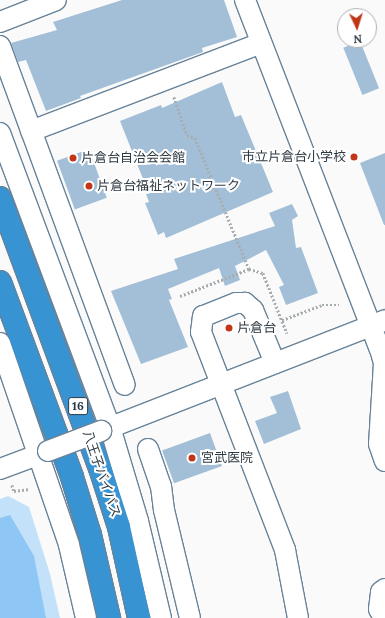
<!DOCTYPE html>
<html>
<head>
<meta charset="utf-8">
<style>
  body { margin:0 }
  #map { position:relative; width:385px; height:618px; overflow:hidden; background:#fafafa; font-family:Lora,"Noto Sans JP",serif }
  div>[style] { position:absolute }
  .green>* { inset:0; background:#c3e1f9 }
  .forest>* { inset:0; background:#8ec7f5 }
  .building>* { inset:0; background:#a2bfd7; transform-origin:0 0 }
  .path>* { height:2.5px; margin-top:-1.25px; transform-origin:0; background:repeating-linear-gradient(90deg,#a8adb0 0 2px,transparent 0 4px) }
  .roads { filter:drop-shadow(1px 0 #678399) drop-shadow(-1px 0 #678399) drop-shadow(0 1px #678399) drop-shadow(0 -1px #678399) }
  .minor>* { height:20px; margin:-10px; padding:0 10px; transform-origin:10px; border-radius:10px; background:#fff }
  .highway>* { height:22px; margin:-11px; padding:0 11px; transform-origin:11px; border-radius:11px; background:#3893d2 }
  .bridges { filter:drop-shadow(1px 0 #678399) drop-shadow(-1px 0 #678399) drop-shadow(0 1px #678399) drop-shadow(0 -1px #678399) }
  .minor-bridge>* { height:20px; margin:-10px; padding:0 10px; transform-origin:10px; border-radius:10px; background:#fff }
  .dots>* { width:11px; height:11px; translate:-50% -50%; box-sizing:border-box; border:2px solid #fff; border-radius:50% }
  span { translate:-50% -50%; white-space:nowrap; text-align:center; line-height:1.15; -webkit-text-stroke:4px #fff; paint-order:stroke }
  .shield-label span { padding:1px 3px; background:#fff; border:1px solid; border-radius:3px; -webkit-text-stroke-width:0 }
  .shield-label { font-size:12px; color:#2e3a43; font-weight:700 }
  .poi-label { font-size:13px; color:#2e3a43 }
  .right { translate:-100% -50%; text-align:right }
  .left { translate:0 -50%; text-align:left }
  .street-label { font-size:13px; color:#2e3a43 }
  .north { position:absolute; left:337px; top:8px; width:40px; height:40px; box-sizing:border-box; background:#fff; border:1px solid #abb0b4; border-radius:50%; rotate:176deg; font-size:11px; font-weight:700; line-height:16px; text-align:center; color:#2e3a43 }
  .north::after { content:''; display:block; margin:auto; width:14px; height:18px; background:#c13619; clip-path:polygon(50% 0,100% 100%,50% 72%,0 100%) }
</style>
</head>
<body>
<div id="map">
  <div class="green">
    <div style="clip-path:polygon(8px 496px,29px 507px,50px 574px,60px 618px,0 618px,0 499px)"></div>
  </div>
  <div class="forest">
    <div style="clip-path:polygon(10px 515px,34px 556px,46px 618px,0 618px,0 518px)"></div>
  </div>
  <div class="building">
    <div style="clip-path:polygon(122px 0,224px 0,237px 37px,202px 48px,203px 52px,80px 96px,81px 98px,46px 111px,26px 60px,18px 62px,11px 43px,57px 30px,53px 22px)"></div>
    <div style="left:360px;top:41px;width:51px;height:18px;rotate:68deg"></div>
    <div style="clip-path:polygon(222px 82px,235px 117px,241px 115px,273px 192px,166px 238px,164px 232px,158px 235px,145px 203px,149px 202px,146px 194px,149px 194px,120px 121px,161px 105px,162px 108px)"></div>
    <div style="left:89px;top:149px;width:52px;height:34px;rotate:70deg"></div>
    <div style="clip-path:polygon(385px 153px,385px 225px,384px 225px,360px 163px)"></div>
    <div style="clip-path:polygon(292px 204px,298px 216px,292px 220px,296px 248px,301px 247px,318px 293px,286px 305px,279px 287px,284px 285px,266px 250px,235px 266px,240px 280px,225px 286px,219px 268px,168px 289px,172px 299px,169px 300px,188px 347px,141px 364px,111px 291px,178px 269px,174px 259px,275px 226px,269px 213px)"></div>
    <div style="clip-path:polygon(288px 391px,301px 429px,264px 444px,255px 421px,277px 413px,270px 397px)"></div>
    <div style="left:210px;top:433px;width:35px;height:51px;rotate:70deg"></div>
  </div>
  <div class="path">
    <div style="left:174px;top:97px;width:40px;rotate:71.1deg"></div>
    <div style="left:187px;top:135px;width:9px;rotate:21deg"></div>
    <div style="left:195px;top:138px;width:142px;rotate:67.6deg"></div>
    <div style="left:249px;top:269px;width:15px;rotate:16deg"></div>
    <div style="left:263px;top:273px;width:65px;rotate:68.2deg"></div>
    <div style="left:180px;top:296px;width:74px;rotate:-21.4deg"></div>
    <div style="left:282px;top:320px;width:43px;rotate:-20.6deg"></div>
    <div style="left:322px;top:305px;width:17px"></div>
    <div style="left:12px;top:485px;width:6px;rotate:72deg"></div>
    <div style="left:14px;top:491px;width:16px;rotate:-7deg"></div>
  </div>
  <div class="roads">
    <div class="minor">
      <div style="left:245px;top:0;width:374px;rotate:68.9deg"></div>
      <div style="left:380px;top:349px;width:15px;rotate:74deg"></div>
      <div style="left:384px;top:363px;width:81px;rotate:93.5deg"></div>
      <div style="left:379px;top:444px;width:18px;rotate:71deg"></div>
      <div style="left:0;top:22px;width:60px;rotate:-21.4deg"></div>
      <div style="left:0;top:46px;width:361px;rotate:69.8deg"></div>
      <div style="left:31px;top:131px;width:246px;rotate:-20.9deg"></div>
      <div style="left:0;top:133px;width:314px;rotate:69.5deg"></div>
      <div style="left:110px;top:427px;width:98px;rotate:73.4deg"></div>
      <div style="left:138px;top:521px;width:100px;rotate:76.7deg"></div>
      <div style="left:0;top:343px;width:213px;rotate:71.1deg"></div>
      <div style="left:69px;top:545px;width:75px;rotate:76.9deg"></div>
      <div style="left:275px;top:363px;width:57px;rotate:-112.5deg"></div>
      <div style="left:253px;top:310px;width:11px;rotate:-139deg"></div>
      <div style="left:245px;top:303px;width:9px;rotate:180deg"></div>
      <div style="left:236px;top:303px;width:35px;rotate:158deg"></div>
      <div style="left:203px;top:316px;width:16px;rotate:97deg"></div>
      <div style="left:201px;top:332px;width:234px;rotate:68.9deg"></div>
      <div style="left:285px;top:550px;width:69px;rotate:79.2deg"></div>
      <div style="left:101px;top:431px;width:305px;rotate:-21.3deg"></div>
      <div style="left:148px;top:449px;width:39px;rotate:71deg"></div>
      <div style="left:161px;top:486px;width:24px;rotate:83deg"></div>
      <div style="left:164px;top:510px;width:111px;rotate:76.5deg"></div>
      <div style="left:0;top:469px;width:51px;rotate:-20.6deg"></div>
      <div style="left:384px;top:618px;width:10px;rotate:-119deg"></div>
      <div style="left:379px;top:609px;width:17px;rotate:-83deg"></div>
      <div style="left:381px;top:592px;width:5px;rotate:-37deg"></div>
    </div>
    <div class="highway">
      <div style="left:0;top:198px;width:288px;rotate:69.7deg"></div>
      <div style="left:100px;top:468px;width:62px;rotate:72.1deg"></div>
      <div style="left:119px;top:527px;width:93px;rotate:77.6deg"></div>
      <div style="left:0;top:282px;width:208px;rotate:69.7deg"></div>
      <div style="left:72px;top:477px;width:61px;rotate:72.8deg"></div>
      <div style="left:90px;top:535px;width:85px;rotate:77.1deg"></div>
    </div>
  </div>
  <div class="bridges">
    <div class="minor-bridge">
      <div style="left:48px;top:451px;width:57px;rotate:-20.7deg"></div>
    </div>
  </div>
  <div class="dots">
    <div style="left:354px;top:157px;background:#c13619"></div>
    <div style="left:73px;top:158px;background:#c13619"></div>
    <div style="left:89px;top:186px;background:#c13619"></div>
    <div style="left:229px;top:328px;background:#c13619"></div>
    <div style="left:192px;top:458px;background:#c13619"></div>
  </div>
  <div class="shield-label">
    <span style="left:78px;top:406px">16</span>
  </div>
  <div class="poi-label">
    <span class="right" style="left:346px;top:157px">市立片倉台小学校</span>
    <span class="left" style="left:81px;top:158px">片倉台自治会会館</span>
    <span class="left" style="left:97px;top:186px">片倉台福祉ネットワーク</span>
    <span class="left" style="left:237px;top:328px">片倉台</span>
    <span class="left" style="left:201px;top:458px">宮武医院</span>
  </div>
  <div class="street-label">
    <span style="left:101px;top:474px;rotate:71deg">八王子バイパス</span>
  </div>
  <div class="north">N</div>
</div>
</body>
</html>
